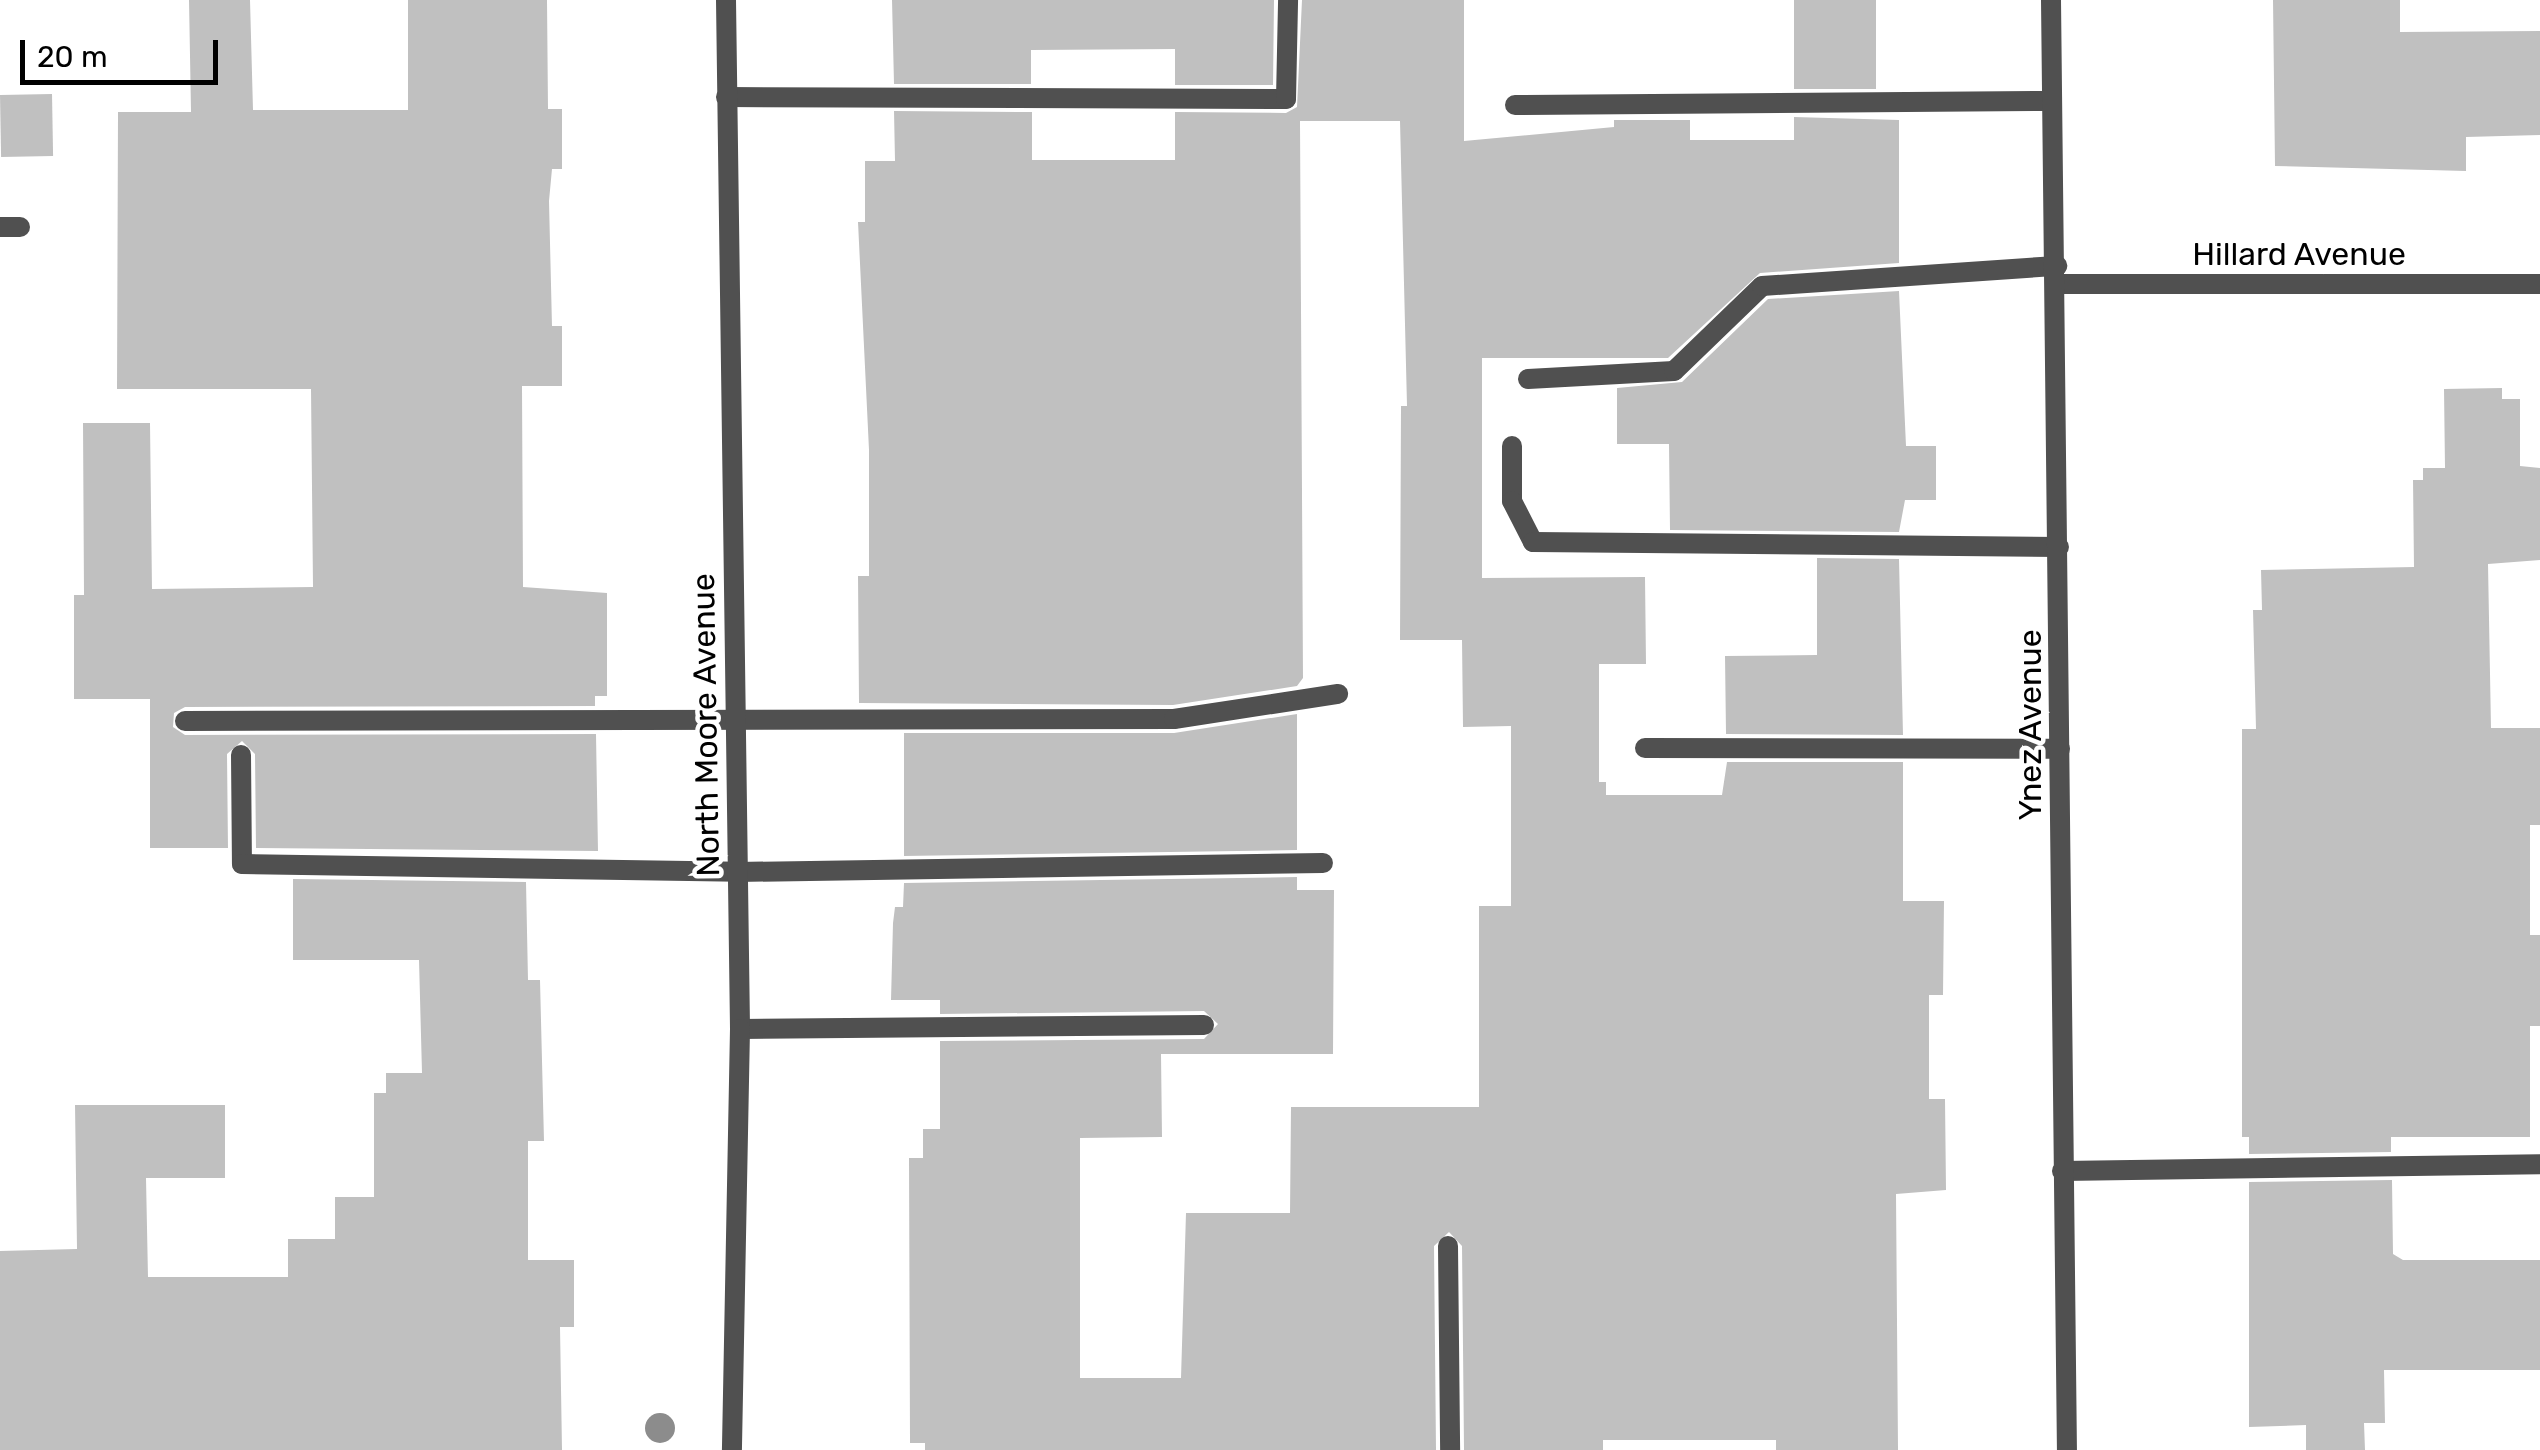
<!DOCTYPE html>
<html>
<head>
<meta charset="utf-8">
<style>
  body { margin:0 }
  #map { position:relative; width:2540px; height:1450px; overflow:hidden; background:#fff; font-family:Rubik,sans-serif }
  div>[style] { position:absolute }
  .building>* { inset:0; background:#c0c0c0; transform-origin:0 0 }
  .service>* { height:20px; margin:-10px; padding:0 10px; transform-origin:10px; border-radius:10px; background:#505050 }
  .minor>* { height:20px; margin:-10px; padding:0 10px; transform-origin:10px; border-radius:10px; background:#505050 }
  .tertiary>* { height:20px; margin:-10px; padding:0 10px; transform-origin:10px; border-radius:10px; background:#505050 }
  .trees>* { width:30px; height:30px; margin:-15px; border-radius:50%; background:#8c8c8c }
  span { translate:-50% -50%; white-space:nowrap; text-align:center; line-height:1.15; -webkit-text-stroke:9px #fff; paint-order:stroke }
  .street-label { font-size:32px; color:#000 }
  .scale { position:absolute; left:20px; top:40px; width:198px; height:45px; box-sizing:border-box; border:5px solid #000; border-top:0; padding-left:12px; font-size:30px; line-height:35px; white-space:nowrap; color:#000; -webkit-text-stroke:8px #fff; paint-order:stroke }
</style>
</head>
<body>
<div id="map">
  <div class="building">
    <div style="clip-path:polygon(189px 0,250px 0,253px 110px,408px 110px,408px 0,547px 0,548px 109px,562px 109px,562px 169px,552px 169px,549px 201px,552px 326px,562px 326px,562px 386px,522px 386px,523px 587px,607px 593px,607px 696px,595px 696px,595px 706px,185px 707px,174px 713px,173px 727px,185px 735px,596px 734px,598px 851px,256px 848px,255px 754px,242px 741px,227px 754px,228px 848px,150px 848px,150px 699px,74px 699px,74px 595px,84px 595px,83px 423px,150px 423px,152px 589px,313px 587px,311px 389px,117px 389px,118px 112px,191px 112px)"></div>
    <div style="clip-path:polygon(892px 0,1274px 0,1273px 85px,1175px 85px,1175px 49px,1031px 50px,1031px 84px,894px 84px)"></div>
    <div style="clip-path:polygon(1302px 0,1464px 0,1464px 141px,1614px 127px,1614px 120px,1690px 120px,1690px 140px,1794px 140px,1794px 117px,1899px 120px,1899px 263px,1760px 273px,1668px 358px,1482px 358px,1482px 578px,1645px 577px,1646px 664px,1599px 664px,1599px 782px,1606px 782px,1606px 795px,1722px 795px,1727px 762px,1903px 762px,1903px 901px,1944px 901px,1943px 995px,1929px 995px,1929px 1099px,1945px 1099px,1946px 1190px,1896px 1194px,1898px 1450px,1776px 1450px,1776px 1440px,1603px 1440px,1603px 1450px,1464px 1450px,1462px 1246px,1449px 1232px,1434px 1246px,1436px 1450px,925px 1450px,925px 1443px,910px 1443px,909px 1158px,923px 1158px,923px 1129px,940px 1129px,940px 1041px,1204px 1039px,1218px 1024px,1204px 1011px,940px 1014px,940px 1000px,891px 1000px,893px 923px,895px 907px,903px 907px,904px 883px,1297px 877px,1297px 890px,1334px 890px,1333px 1054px,1161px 1054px,1162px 1137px,1080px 1138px,1080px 1378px,1181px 1378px,1186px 1213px,1290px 1213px,1291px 1107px,1479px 1107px,1479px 906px,1511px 906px,1511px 726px,1463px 727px,1462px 640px,1400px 640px,1401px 406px,1407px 406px,1400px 121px,1300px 121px,1303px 678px,1297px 686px,1173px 705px,859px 703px,858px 576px,869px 576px,869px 450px,858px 222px,865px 222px,865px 161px,895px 161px,894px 111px,1032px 112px,1032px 160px,1175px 160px,1175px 112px,1286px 113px,1297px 107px)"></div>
    <div style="left:1794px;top:0;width:82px;height:89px"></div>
    <div style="clip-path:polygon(2273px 0,2400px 0,2400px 32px,2540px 31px,2540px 135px,2466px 137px,2466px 171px,2275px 166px)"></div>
    <div style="left:52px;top:94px;width:62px;height:52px;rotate:89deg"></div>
    <div style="clip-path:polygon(1899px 291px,1906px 446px,1936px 446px,1936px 500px,1905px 500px,1899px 532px,1670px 530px,1669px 444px,1617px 444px,1617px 388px,1682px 382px,1768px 299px)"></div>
    <div style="clip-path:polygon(2502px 388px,2502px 399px,2520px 399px,2520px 466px,2540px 468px,2540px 560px,2488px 564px,2491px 728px,2540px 728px,2540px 825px,2530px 825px,2530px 935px,2540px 935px,2540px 1026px,2530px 1026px,2530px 1137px,2391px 1137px,2391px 1152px,2249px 1154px,2249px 1137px,2242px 1137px,2242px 729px,2256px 729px,2253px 610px,2262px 610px,2261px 570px,2414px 567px,2413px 480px,2423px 480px,2423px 468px,2445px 468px,2444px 389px)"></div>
    <div style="clip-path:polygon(1817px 558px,1899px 559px,1903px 735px,1726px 734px,1725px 656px,1817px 655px)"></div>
    <div style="clip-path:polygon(1297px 714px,1297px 850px,904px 856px,904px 733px,1174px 733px)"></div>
    <div style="clip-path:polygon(293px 879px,526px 882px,528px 980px,540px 980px,544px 1141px,528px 1141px,528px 1260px,574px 1260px,574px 1327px,560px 1327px,562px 1450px,0 1450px,0 1251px,77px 1249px,75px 1105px,225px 1105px,225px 1178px,146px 1178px,148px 1277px,288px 1277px,288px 1239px,335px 1239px,335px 1197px,374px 1197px,374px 1093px,386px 1093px,386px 1073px,422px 1073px,419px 960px,293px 960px)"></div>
    <div style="clip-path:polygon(2392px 1180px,2393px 1254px,2403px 1260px,2540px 1260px,2540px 1370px,2384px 1370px,2385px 1423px,2364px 1423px,2365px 1450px,2306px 1450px,2306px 1425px,2249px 1427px,2249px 1182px)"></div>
  </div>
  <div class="service">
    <div style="left:726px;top:97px;width:560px;rotate:0.2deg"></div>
    <div style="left:1286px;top:99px;width:99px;rotate:-88.8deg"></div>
    <div style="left:1515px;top:105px;width:537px;rotate:-0.43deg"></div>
    <div style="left:0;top:227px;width:20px"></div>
    <div style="left:1528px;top:379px;width:146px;rotate:-3.1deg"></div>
    <div style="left:1674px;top:371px;width:122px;rotate:-44deg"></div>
    <div style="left:1762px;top:286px;width:296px;rotate:-3.9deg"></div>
    <div style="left:1512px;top:446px;width:55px;rotate:90deg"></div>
    <div style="left:1512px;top:501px;width:46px;rotate:62.9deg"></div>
    <div style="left:1533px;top:542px;width:526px;rotate:0.54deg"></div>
    <div style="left:185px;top:721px;width:989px;rotate:-0.12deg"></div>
    <div style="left:1174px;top:719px;width:166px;rotate:-8.7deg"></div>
    <div style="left:1645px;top:748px;width:415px;rotate:0.1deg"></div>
    <div style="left:241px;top:755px;width:109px;rotate:89.5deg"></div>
    <div style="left:242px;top:864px;width:496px;rotate:0.9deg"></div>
    <div style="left:738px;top:872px;width:585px;rotate:-0.88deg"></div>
    <div style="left:740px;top:1029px;width:464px;rotate:-0.5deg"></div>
    <div style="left:2062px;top:1171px;width:478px;rotate:-0.8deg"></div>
    <div style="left:1448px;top:1246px;width:204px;rotate:89.4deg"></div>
  </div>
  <div class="minor">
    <div style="left:726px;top:0;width:1029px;rotate:89.22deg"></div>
    <div style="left:740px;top:1029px;width:421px;rotate:91.1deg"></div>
    <div style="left:2058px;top:284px;width:482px"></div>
  </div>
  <div class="tertiary">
    <div style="left:2051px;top:0;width:1450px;rotate:89.37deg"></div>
  </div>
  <div class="trees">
    <div style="left:660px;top:1428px"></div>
  </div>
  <div class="street-label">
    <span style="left:2299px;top:254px">Hillard Avenue</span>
    <span style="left:706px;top:725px;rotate:-91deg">North Moore Avenue</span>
    <span style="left:2030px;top:725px;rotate:-90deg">Ynez Avenue</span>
  </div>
  <div class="scale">20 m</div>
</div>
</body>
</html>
